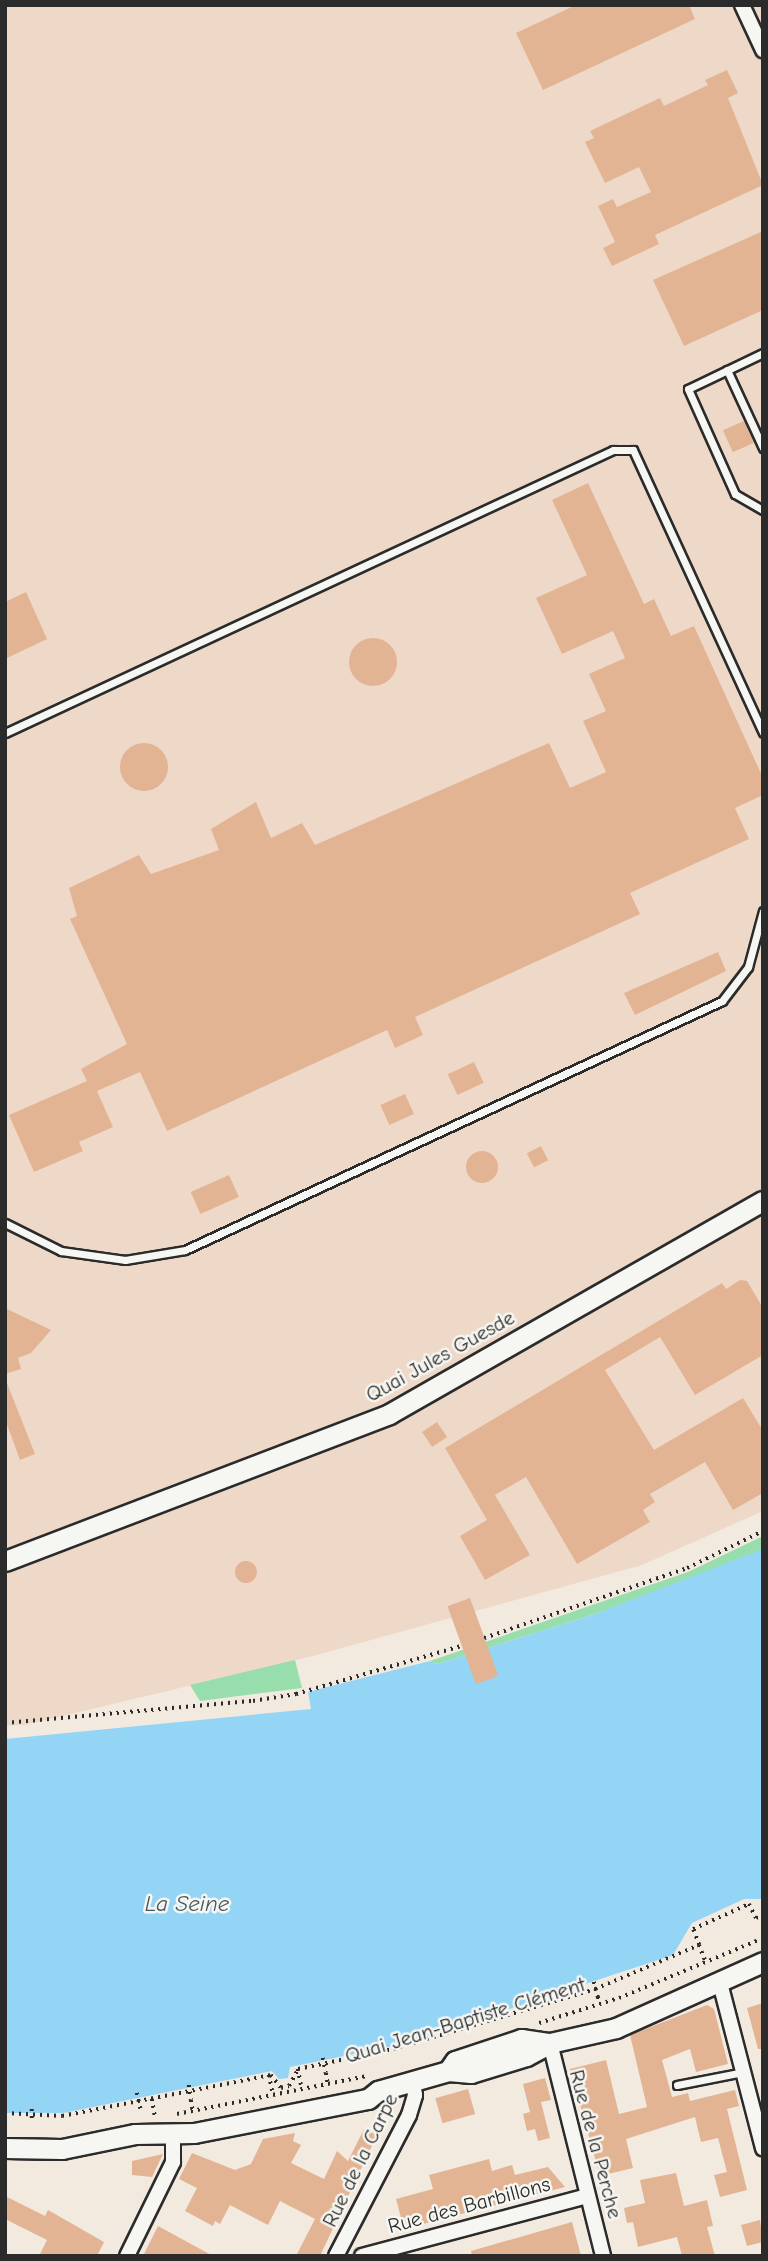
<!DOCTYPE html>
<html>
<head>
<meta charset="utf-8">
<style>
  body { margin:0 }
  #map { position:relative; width:768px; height:2261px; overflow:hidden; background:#f2e9df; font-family:"Comic Neue",sans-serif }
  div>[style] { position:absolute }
  .built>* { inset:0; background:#eed9c8 }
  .green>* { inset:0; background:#97deac }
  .water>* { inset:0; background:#94d5f6 }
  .building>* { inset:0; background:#e3b494; transform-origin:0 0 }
  .round { border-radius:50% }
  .path>* { height:3.5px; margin-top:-1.75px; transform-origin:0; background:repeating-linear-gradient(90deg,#2b2b2b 0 2px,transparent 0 7px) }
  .roads { filter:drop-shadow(2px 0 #2b2b2b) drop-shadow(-2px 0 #2b2b2b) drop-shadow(0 2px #2b2b2b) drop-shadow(0 -2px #2b2b2b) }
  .service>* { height:7px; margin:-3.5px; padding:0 3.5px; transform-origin:3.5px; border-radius:3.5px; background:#f6f6f2 }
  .minor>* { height:14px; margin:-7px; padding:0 7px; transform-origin:7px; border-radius:7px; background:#f6f6f2 }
  .secondary>* { height:19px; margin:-9.5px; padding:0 9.5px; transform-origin:9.5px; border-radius:9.5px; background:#f6f6f2 }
  .path-bridge>* { height:3.5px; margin-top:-1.75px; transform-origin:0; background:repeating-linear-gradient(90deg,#2b2b2b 0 2px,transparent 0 7px) }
  span { translate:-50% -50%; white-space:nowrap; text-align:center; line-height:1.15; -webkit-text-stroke:5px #f6f6f2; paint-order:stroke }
  .street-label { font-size:21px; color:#2b2b2b }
  .water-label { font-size:23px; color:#45565e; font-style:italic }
  .frame { position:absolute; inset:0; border:7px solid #2b2b2b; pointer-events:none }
</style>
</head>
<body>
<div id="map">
  <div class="built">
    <div style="clip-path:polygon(5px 5px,763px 5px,763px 1511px,642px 1565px,313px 1656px,25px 1725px,5px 1726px)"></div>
  </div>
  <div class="green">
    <div style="clip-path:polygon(763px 1536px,763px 1549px,740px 1560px,592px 1615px,437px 1664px,430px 1661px,688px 1572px)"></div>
    <div style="clip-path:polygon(295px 1660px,302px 1688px,200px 1701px,190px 1685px)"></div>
  </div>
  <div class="water">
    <div style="clip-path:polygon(763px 1549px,763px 1899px,744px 1899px,692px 1923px,673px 1955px,403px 2044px,290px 2067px,288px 2078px,279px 2079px,272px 2071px,63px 2113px,5px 2113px,5px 1739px,311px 1709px,308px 1692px,430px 1661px,437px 1664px,592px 1615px)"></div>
  </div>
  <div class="building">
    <div style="clip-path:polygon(576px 5px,689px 5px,695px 19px,543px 90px,516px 33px)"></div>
    <div style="clip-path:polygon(727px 70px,738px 93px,728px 98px,763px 185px,655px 235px,659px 244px,612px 266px,603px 248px,615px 242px,598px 206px,613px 199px,617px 207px,651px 192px,639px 167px,605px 183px,585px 142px,594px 138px,590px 131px,660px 98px,664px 106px,708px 85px,705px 80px)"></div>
    <div style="clip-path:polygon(763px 231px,763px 310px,684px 346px,653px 280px)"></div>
    <div style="left:744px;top:421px;width:24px;height:23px;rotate:66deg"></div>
    <div style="clip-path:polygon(588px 483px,644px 604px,654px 599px,671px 636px,694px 626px,763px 778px,763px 795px,735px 808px,749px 839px,630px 893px,640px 914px,415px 1017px,423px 1035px,395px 1048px,387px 1030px,167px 1131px,140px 1072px,97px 1091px,113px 1127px,79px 1142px,83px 1151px,34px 1172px,9px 1115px,87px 1081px,81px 1069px,127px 1044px,70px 919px,77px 916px,69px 888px,139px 855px,151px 874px,219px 850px,211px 829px,256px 802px,271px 838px,302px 823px,315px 845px,549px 743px,570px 788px,606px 772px,583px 721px,606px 711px,589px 674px,625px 658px,613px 631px,562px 654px,536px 598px,587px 575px,552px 500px)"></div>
    <div style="clip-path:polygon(26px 592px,47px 639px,5px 659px,5px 602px)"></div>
    <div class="round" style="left:349px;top:638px;width:48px;height:48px"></div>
    <div class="round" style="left:120px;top:743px;width:48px;height:48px"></div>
    <div style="clip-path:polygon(718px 952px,726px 971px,635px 1015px,624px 993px)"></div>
    <div style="left:474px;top:1062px;width:23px;height:29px;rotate:65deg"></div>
    <div style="left:405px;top:1094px;width:22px;height:27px;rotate:66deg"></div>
    <div style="left:541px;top:1146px;width:16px;height:16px;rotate:63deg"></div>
    <div class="round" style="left:466px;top:1151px;width:32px;height:32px"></div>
    <div style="left:229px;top:1175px;width:24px;height:42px;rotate:66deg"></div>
    <div style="clip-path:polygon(740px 1280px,747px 1281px,763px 1308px,763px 1355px,695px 1395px,660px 1337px,605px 1370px,654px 1450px,743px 1398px,763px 1431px,763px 1493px,733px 1510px,705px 1462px,650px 1494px,655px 1502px,643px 1510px,650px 1522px,577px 1564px,526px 1477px,495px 1495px,530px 1555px,485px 1580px,460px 1536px,487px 1520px,445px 1448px,722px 1283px,726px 1289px)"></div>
    <div style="clip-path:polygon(5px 1308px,51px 1330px,31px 1353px,18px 1358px,21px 1369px,5px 1374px)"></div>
    <div style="clip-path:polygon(5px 1378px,35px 1454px,20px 1460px,5px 1419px)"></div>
    <div style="left:437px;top:1422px;width:18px;height:18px;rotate:56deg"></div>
    <div class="round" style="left:235px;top:1561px;width:22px;height:22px"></div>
    <div style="left:470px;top:1598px;width:83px;height:24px;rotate:70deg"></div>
    <div style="clip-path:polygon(763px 2003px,763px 2049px,758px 2049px,747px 2008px)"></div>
    <div style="clip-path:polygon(707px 2005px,714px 2009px,728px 2064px,696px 2072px,690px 2049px,662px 2060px,672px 2097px,688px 2093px,690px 2101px,735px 2090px,739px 2106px,727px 2109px,747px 2190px,720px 2197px,714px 2175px,727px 2172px,718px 2138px,701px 2142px,695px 2117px,626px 2139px,633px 2168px,600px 2176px,570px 2069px,606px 2060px,619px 2114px,647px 2107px,630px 2035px)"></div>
    <div style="clip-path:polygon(545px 2078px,551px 2100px,541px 2102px,550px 2138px,538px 2141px,535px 2129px,527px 2131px,523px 2114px,530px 2112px,523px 2084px)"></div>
    <div style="left:468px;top:2089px;width:26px;height:34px;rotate:74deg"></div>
    <div style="clip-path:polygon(364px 2129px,377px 2135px,320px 2256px,296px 2256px,315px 2219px,280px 2201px,268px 2225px,230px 2205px,220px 2224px,215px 2221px,213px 2226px,185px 2211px,197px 2188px,179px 2179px,192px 2153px,235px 2170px,251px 2164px,263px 2139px,295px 2133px,293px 2141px,301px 2145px,291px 2163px,324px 2179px,337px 2151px,348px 2161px)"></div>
    <div style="clip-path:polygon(163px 2154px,152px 2177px,132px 2175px,132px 2161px)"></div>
    <div style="clip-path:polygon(489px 2159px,492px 2171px,512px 2165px,515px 2175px,548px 2167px,565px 2187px,404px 2229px,396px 2199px,433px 2189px,429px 2175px)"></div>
    <div style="clip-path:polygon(676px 2173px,684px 2206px,707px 2200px,713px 2226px,707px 2227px,715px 2256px,682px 2256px,677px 2237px,638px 2247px,633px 2222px,627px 2223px,624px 2208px,645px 2203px,640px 2180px)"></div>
    <div style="clip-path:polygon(5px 2196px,45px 2216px,48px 2210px,104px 2242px,97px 2256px,39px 2256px,47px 2240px,5px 2219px)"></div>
    <div style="clip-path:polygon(760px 2220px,763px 2242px,747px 2246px,741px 2225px)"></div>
    <div style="clip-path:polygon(572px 2222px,581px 2256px,472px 2256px,471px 2251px)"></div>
    <div style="clip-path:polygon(158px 2226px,213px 2256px,143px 2256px)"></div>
  </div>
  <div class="path">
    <div style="left:484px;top:1638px;width:215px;rotate:-19deg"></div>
    <div style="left:687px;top:1568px;width:85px;rotate:-26deg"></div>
    <div style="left:5px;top:1723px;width:249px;rotate:-5.1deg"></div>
    <div style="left:253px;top:1701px;width:44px;rotate:-9.2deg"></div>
    <div style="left:296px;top:1694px;width:172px;rotate:-16.2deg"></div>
    <div style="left:699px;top:1945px;width:18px;rotate:68deg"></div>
    <div style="left:598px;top:1997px;width:7px;rotate:74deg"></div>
    <div style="left:539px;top:2023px;width:84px;rotate:-17.4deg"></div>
    <div style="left:619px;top:1998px;width:156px;rotate:-22.6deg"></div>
    <div style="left:298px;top:2069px;width:20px;rotate:79deg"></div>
    <div style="left:326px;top:2073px;width:11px;rotate:80deg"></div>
    <div style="left:269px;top:2075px;width:19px;rotate:78deg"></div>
    <div style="left:152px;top:2099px;width:17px;rotate:80deg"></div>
    <div style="left:191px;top:2100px;width:11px;rotate:80deg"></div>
    <div style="left:5px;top:2113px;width:57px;rotate:3deg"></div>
    <div style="left:62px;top:2116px;width:213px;rotate:-11.1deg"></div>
    <div style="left:271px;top:2075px;width:16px;rotate:52deg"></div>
    <div style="left:281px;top:2088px;width:8px;rotate:-14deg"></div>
    <div style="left:289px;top:2086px;width:19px;rotate:-62deg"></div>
    <div style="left:298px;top:2069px;width:97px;rotate:-11.9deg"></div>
    <div style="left:393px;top:2049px;width:211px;rotate:-16.5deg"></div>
    <div style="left:595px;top:1989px;width:113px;rotate:-22.9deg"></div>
    <div style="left:699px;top:1945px;width:17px;rotate:-111deg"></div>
    <div style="left:693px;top:1929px;width:61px;rotate:-24.1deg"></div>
    <div style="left:749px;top:1904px;width:16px;rotate:63deg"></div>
    <div style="left:756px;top:1918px;width:8px;rotate:-23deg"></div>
    <div style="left:177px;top:2114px;width:195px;rotate:-11.3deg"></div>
  </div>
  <div class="roads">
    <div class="service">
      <div style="left:763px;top:353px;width:83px;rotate:154.4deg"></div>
      <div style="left:688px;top:389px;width:115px;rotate:65.9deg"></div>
      <div style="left:735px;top:494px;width:32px;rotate:30deg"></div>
      <div style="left:727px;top:370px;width:86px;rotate:65.2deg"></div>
      <div style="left:5px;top:733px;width:671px;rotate:-24.96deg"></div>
      <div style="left:613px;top:450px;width:20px"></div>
      <div style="left:633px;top:450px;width:311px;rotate:65.3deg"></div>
      <div style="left:5px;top:1223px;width:63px;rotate:26.6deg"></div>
      <div style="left:61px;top:1251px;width:65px;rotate:8deg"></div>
      <div style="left:125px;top:1260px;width:61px;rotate:-9.5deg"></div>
      <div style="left:185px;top:1250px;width:592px;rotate:-24.88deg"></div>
      <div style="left:722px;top:1001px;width:43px;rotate:-52.6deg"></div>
      <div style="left:748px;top:967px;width:58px;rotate:-75deg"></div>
      <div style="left:677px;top:2085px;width:67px;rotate:-11.1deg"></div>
    </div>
    <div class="minor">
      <div style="left:742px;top:5px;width:50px;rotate:65deg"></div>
      <div style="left:720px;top:1983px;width:171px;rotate:75.4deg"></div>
      <div style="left:550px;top:2043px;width:219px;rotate:76deg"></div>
      <div style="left:127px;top:2256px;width:105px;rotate:-63.9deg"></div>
      <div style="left:173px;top:2162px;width:30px;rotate:-90deg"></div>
      <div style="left:336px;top:2256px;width:159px;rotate:-62.6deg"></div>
      <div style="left:409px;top:2115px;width:21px;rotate:-73deg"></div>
      <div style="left:415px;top:2095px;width:13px;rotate:-99deg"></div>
      <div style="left:362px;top:2256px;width:233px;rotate:-14.9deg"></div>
    </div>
    <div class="secondary">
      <div style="left:5px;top:1561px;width:411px;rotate:-20.9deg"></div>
      <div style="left:389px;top:1414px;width:430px;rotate:-29.7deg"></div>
      <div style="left:448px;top:2071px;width:12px;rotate:-55deg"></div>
      <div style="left:455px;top:2061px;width:70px;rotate:-18.4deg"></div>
      <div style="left:521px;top:2039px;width:29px;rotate:8deg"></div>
      <div style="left:5px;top:2148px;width:57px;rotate:1deg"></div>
      <div style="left:62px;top:2149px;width:75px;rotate:-11.6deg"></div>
      <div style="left:135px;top:2134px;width:59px;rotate:-1deg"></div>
      <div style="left:194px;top:2133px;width:177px;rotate:-11.1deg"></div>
      <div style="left:368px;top:2099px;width:13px;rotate:-39deg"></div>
      <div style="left:378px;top:2091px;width:73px;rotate:-15.9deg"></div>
      <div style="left:448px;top:2071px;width:23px;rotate:5deg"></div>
      <div style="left:471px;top:2073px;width:58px;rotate:-17.2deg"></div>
      <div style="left:526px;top:2056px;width:27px;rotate:-28deg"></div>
      <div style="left:550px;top:2043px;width:68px;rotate:-12.8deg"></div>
      <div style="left:616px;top:2028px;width:161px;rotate:-24.2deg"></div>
    </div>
  </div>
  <div class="path-bridge">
    <div style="left:594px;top:1982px;width:16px;rotate:75deg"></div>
    <div style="left:323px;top:2058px;width:15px;rotate:79deg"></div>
    <div style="left:189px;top:2085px;width:15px;rotate:82deg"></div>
    <div style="left:137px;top:2093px;width:18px;rotate:77deg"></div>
    <div style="left:32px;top:2109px;width:13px;rotate:90deg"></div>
  </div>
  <div class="street-label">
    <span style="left:440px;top:1356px;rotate:-29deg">Quai Jules Guesde</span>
    <span style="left:465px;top:2020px;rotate:-17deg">Quai Jean-Baptiste Clément</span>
    <span style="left:596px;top:2144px;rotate:75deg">Rue de la Perche</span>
    <span style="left:360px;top:2160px;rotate:-64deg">Rue de la Carpe</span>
    <span style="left:469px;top:2205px;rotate:-15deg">Rue des Barbillons</span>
  </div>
  <div class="water-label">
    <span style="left:187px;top:1904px">La Seine</span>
  </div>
  <div class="frame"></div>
</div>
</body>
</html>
